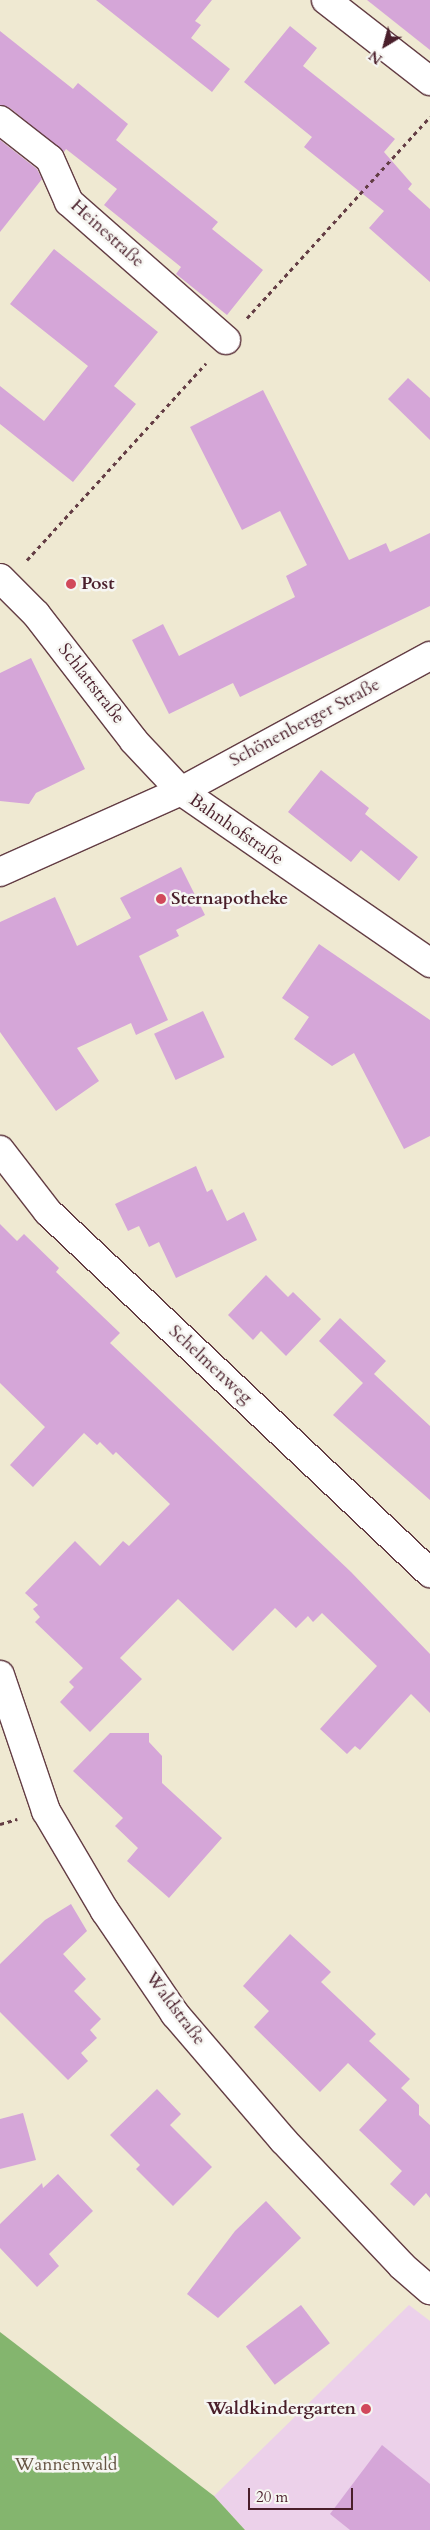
<!DOCTYPE html>
<html>
<head>
<meta charset="utf-8">
<style>
  body { margin:0 }
  #map { position:relative; width:430px; height:2530px; overflow:hidden; background:#efe9d2; font-family:Cardo,serif }
  div>[style] { position:absolute }
  .built>* { inset:0; background:#ecd1ea }
  .forest>* { inset:0; background:#84b56e }
  .building>* { inset:0; background:#d5a6d8; transform-origin:0 0 }
  .path>* { height:3px; margin-top:-1.5px; transform-origin:0; background:repeating-linear-gradient(90deg,#633d44 0 4px,transparent 0 8px) }
  .roads { filter:drop-shadow(1px 0 #633d44) drop-shadow(-1px 0 #633d44) drop-shadow(0 1px #633d44) drop-shadow(0 -1px #633d44) }
  .street>* { height:28px; margin:-14px; padding:0 14px; transform-origin:14px; border-radius:14px; background:#fff }
  .dots>* { width:14px; height:14px; translate:-50% -50%; box-sizing:border-box; border:2px solid #f6f6f2; border-radius:50% }
  span { translate:-50% -50%; white-space:nowrap; text-align:center; line-height:1.15; -webkit-text-stroke:5px #f6f6f2; paint-order:stroke }
  .street-label { font-size:18px; color:#4a1f2b }
  .poi-label { font-size:18px; color:#4a1f2b; font-weight:700 }
  .left { translate:0 -50%; text-align:left }
  .right { translate:-100% -50%; text-align:right }
  .park-label { font-size:18px; color:#654 }
  .north { position:absolute; left:360px; top:20px; width:50px; height:50px; -webkit-text-stroke:4px #f6f6f2; paint-order:stroke; rotate:217deg; font-size:14px; font-weight:700; line-height:20px; text-align:center; color:#4a1f2b }
  .north::after { content:''; display:block; margin:auto; width:18px; height:22px; background:#4a1f2b; clip-path:polygon(50% 0,100% 100%,50% 72%,0 100%) }
  .scale { position:absolute; left:248px; top:2488px; width:105px; height:22px; box-sizing:border-box; border:2px solid #4a1f2b; border-top:0; padding-left:6px; font-size:15px; line-height:18px; white-space:nowrap; color:#4a1f2b; -webkit-text-stroke:4px #f6f6f2; paint-order:stroke }
</style>
</head>
<body>
<div id="map">
  <div class="built">
    <div style="clip-path:polygon(409px 2305px,430px 2321px,430px 2530px,245px 2530px,214px 2496px)"></div>
  </div>
  <div class="forest">
    <div style="clip-path:polygon(0 2332px,214px 2496px,245px 2530px,0 2530px)"></div>
  </div>
  <div class="building">
    <div style="clip-path:polygon(96px 0,212px 0,195px 21px,201px 25px,191px 38px,230px 69px,212px 92px)"></div>
    <div style="clip-path:polygon(367px 0,430px 0,430px 50px)"></div>
    <div style="clip-path:polygon(290px 26px,317px 48px,303px 66px,395px 139px,384px 152px,412px 184px,408px 189px,430px 209px,430px 282px,369px 228px,384px 211px,304px 147px,312px 137px,244px 82px)"></div>
    <div style="clip-path:polygon(0 31px,73px 89px,78px 83px,128px 124px,116px 140px,218px 222px,212px 229px,263px 270px,227px 315px,176px 274px,181px 267px,104px 205px,117px 189px,66px 149px,64px 152px,10px 108px,0 105px)"></div>
    <div style="clip-path:polygon(0 140px,37px 169px,42px 179px,0 232px)"></div>
    <div style="clip-path:polygon(54px 249px,158px 332px,114px 386px,136px 404px,73px 482px,0 424px,0 386px,44px 421px,88px 366px,10px 304px)"></div>
    <div style="clip-path:polygon(408px 378px,430px 398px,430px 440px,388px 399px)"></div>
    <div style="clip-path:polygon(263px 390px,349px 560px,386px 543px,390px 552px,430px 533px,430px 606px,240px 697px,233px 683px,169px 714px,132px 640px,163px 624px,179px 656px,295px 597px,286px 576px,307px 565px,280px 511px,242px 530px,190px 427px)"></div>
    <div style="clip-path:polygon(31px 658px,85px 769px,36px 793px,29px 804px,0 801px,0 673px)"></div>
    <div style="clip-path:polygon(321px 770px,369px 808px,365px 814px,418px 857px,399px 881px,361px 850px,351px 862px,288px 812px)"></div>
    <div style="clip-path:polygon(181px 867px,205px 915px,176px 930px,179px 936px,139px 956px,168px 1020px,136px 1035px,131px 1023px,77px 1048px,99px 1081px,56px 1111px,0 1032px,0 922px,55px 897px,77px 946px,131px 918px,120px 898px)"></div>
    <div style="clip-path:polygon(319px 944px,430px 1020px,430px 1136px,404px 1149px,354px 1053px,332px 1066px,294px 1039px,309px 1017px,282px 998px)"></div>
    <div style="left:203px;top:1011px;width:51px;height:54px;rotate:65deg"></div>
    <div style="clip-path:polygon(196px 1166px,207px 1192px,212px 1189px,227px 1221px,244px 1212px,257px 1240px,176px 1278px,159px 1242px,149px 1247px,139px 1226px,128px 1231px,115px 1204px)"></div>
    <div style="clip-path:polygon(0 1224px,17px 1241px,24px 1234px,59px 1268px,56px 1272px,120px 1333px,110px 1343px,351px 1572px,430px 1654px,430px 1713px,411px 1694px,360px 1750px,355px 1746px,347px 1754px,320px 1729px,377px 1666px,322px 1613px,313px 1622px,308px 1616px,296px 1628px,275px 1608px,233px 1651px,178px 1599px,120px 1658px,142px 1679px,90px 1732px,60px 1702px,74px 1687px,69px 1682px,83px 1668px,35px 1622px,40px 1617px,33px 1609px,38px 1605px,25px 1593px,75px 1541px,100px 1566px,123px 1541px,129px 1546px,170px 1504px,116px 1452px,113px 1455px,100px 1442px,97px 1445px,84px 1433px,33px 1487px,10px 1465px,45px 1427px,0 1383px)"></div>
    <div style="clip-path:polygon(266px 1275px,288px 1297px,293px 1292px,321px 1319px,286px 1356px,261px 1331px,253px 1340px,228px 1315px)"></div>
    <div style="clip-path:polygon(340px 1318px,386px 1361px,374px 1374px,430px 1426px,430px 1500px,333px 1415px,363px 1383px,319px 1341px)"></div>
    <div style="clip-path:polygon(110px 1733px,149px 1733px,149px 1742px,162px 1756px,162px 1783px,222px 1838px,169px 1898px,127px 1861px,138px 1848px,115px 1826px,123px 1818px,73px 1771px)"></div>
    <div style="clip-path:polygon(71px 1904px,87px 1931px,63px 1954px,86px 1979px,74px 1991px,101px 2019px,90px 2030px,97px 2038px,81px 2053px,88px 2061px,68px 2080px,0 2012px,0 1964px,45px 1920px)"></div>
    <div style="clip-path:polygon(290px 1934px,331px 1972px,321px 1982px,376px 2034px,369px 2041px,410px 2079px,401px 2088px,419px 2105px,419px 2115px,430px 2125px,430px 2198px,426px 2193px,414px 2206px,390px 2184px,402px 2171px,359px 2130px,387px 2100px,348px 2063px,320px 2092px,254px 2027px,269px 2011px,243px 1986px)"></div>
    <div style="clip-path:polygon(157px 2089px,181px 2114px,170px 2125px,212px 2167px,173px 2206px,136px 2169px,140px 2165px,110px 2135px)"></div>
    <div style="clip-path:polygon(23px 2113px,36px 2160px,0 2169px,0 2119px)"></div>
    <div style="clip-path:polygon(58px 2174px,93px 2211px,49px 2254px,59px 2266px,37px 2287px,0 2248px,0 2224px,42px 2183px,43px 2188px)"></div>
    <div style="clip-path:polygon(266px 2201px,301px 2238px,218px 2318px,187px 2294px,235px 2231px)"></div>
    <div style="left:301px;top:2305px;width:48px;height:69px;rotate:53deg"></div>
    <div style="clip-path:polygon(382px 2445px,430px 2484px,430px 2530px,350px 2530px,330px 2514px)"></div>
  </div>
  <div class="path">
    <div style="left:247px;top:318px;width:272px;rotate:-47.7deg"></div>
    <div style="left:27px;top:560px;width:266px;rotate:-47.7deg"></div>
    <div style="left:0;top:1824px;width:18px;rotate:-16deg"></div>
  </div>
  <div class="roads">
    <div class="street">
      <div style="left:326px;top:0;width:132px;rotate:37.9deg"></div>
      <div style="left:0;top:120px;width:63px;rotate:38deg"></div>
      <div style="left:50px;top:159px;width:47px;rotate:66.2deg"></div>
      <div style="left:69px;top:202px;width:209px;rotate:41.3deg"></div>
      <div style="left:0;top:578px;width:51px;rotate:45deg"></div>
      <div style="left:36px;top:614px;width:160px;rotate:52.3deg"></div>
      <div style="left:134px;top:741px;width:69px;rotate:46.8deg"></div>
      <div style="left:181px;top:791px;width:303px;rotate:34.6deg"></div>
      <div style="left:0;top:872px;width:198px;rotate:-24.1deg"></div>
      <div style="left:181px;top:791px;width:283px;rotate:-28.5deg"></div>
      <div style="left:0;top:1150px;width:78px;rotate:52.3deg"></div>
      <div style="left:48px;top:1212px;width:526px;rotate:43.38deg"></div>
      <div style="left:0;top:1675px;width:144px;rotate:71.3deg"></div>
      <div style="left:46px;top:1811px;width:116px;rotate:59.5deg"></div>
      <div style="left:105px;top:1911px;width:125px;rotate:55.8deg"></div>
      <div style="left:175px;top:2014px;width:166px;rotate:49.4deg"></div>
      <div style="left:283px;top:2140px;width:173px;rotate:46.6deg"></div>
      <div style="left:402px;top:2266px;width:37px;rotate:41deg"></div>
    </div>
  </div>
  <div class="dots">
    <div style="left:71px;top:584px;background:#d1495b"></div>
    <div style="left:161px;top:899px;background:#d1495b"></div>
    <div style="left:366px;top:2409px;background:#d1495b"></div>
  </div>
  <div class="street-label">
    <span style="left:107px;top:234px;rotate:42deg">Heinestraße</span>
    <span style="left:91px;top:684px;rotate:52deg">Schlattstraße</span>
    <span style="left:305px;top:723px;rotate:-28deg">Schönenberger Straße</span>
    <span style="left:236px;top:830px;rotate:35deg">Bahnhofstraße</span>
    <span style="left:210px;top:1365px;rotate:43deg">Schelmenweg</span>
    <span style="left:175px;top:2009px;rotate:53deg">Waldstraße</span>
  </div>
  <div class="poi-label">
    <span class="left" style="left:81px;top:584px">Post</span>
    <span class="left" style="left:171px;top:899px">Sternapotheke</span>
    <span class="right" style="left:356px;top:2409px">Waldkindergarten</span>
  </div>
  <div class="park-label">
    <span style="left:66px;top:2465px">Wannenwald</span>
  </div>
  <div class="north">N</div>
  <div class="scale">20 m</div>
</div>
</body>
</html>
